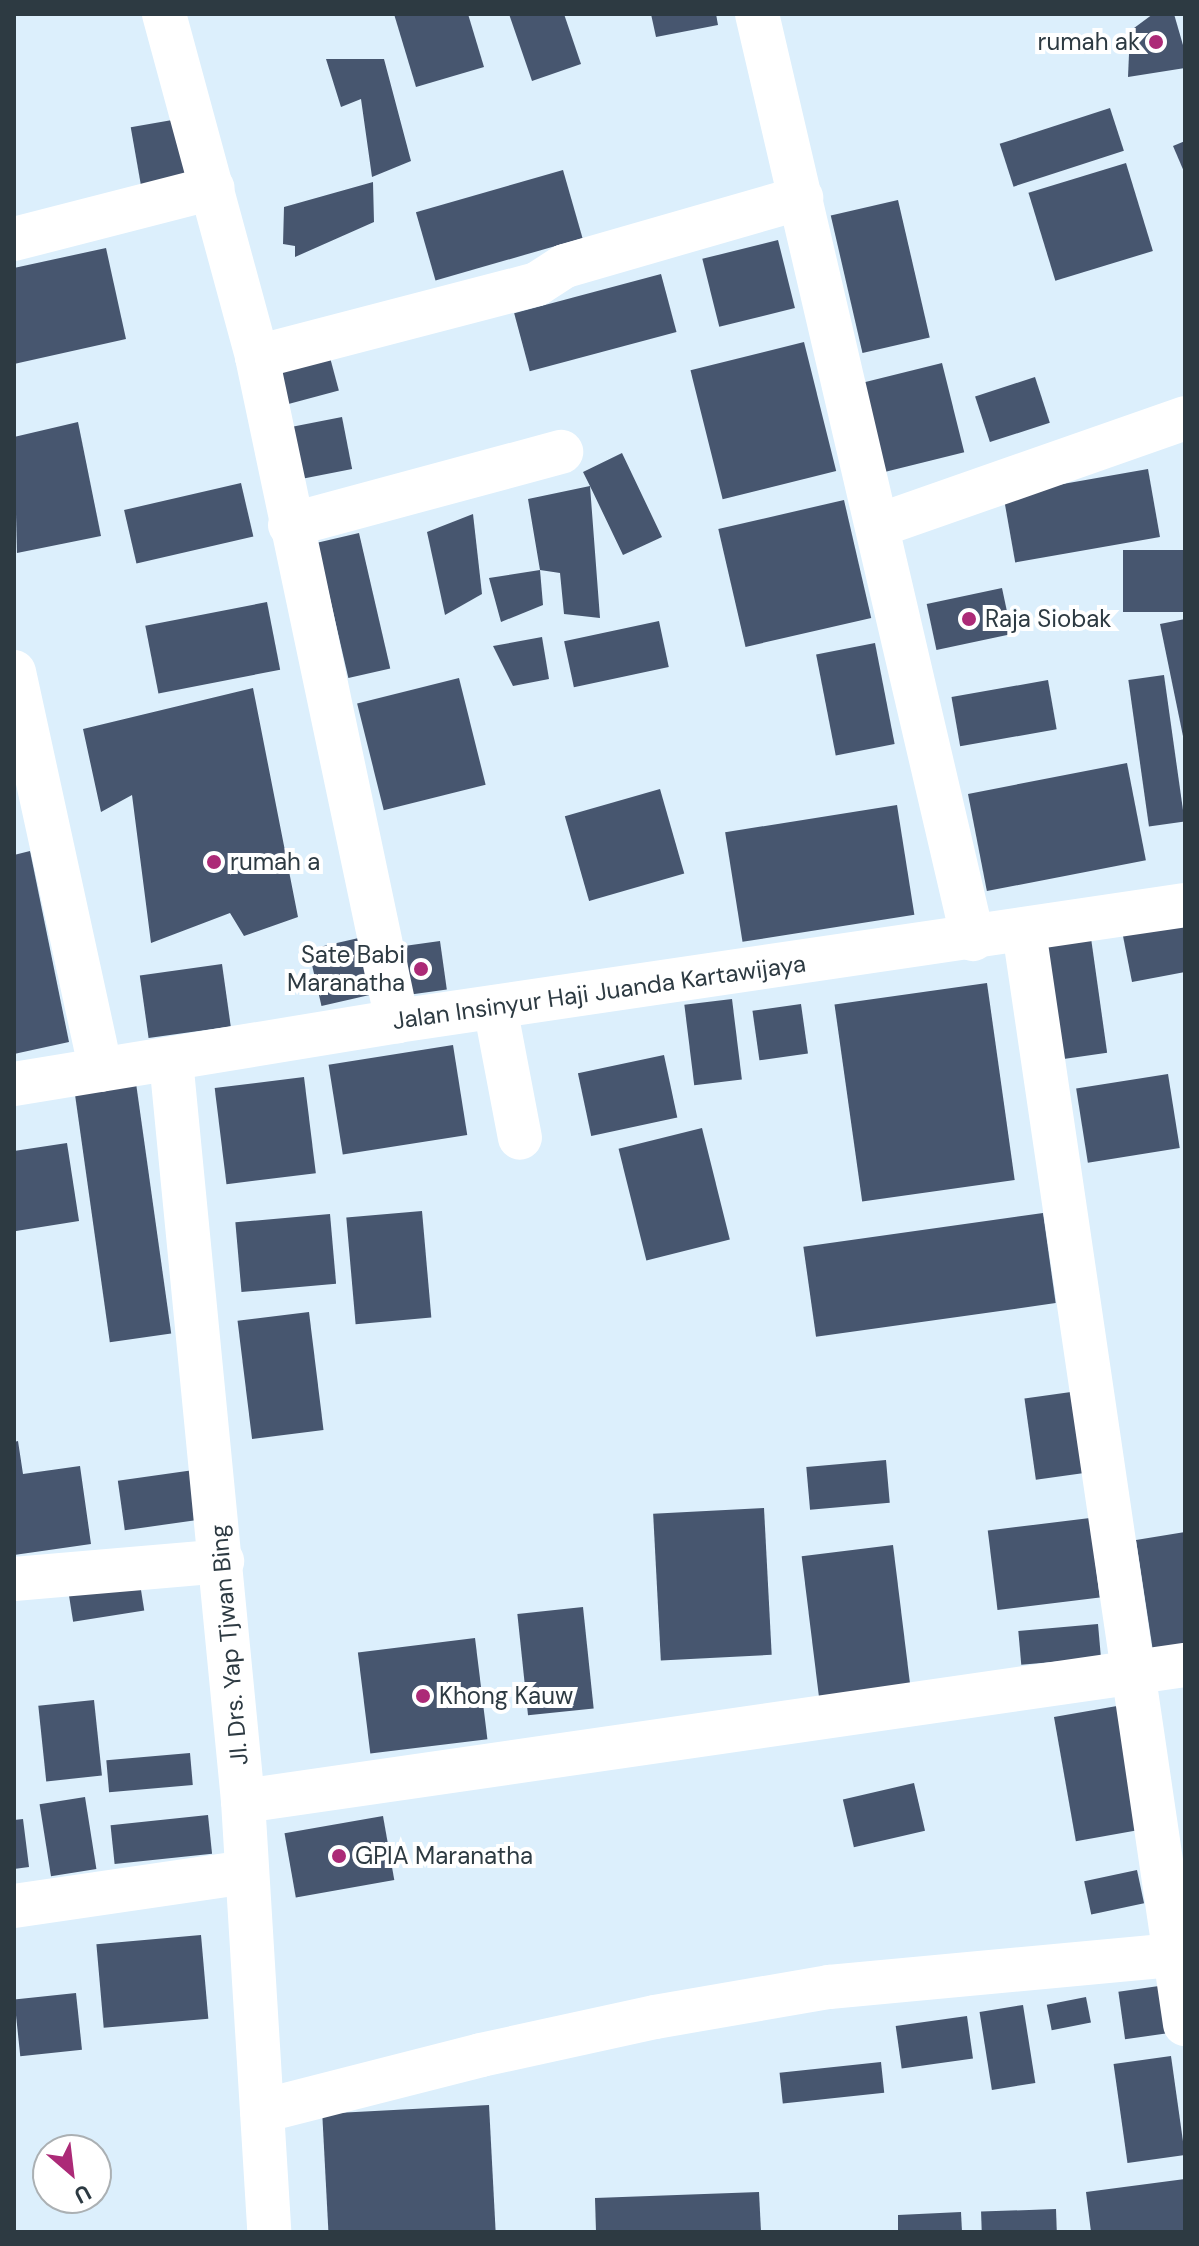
<!DOCTYPE html>
<html>
<head>
<meta charset="utf-8">
<style>
  body { margin:0 }
  #map { position:relative; width:1199px; height:2246px; overflow:hidden; background:#dceffc; font-family:"DM Sans",sans-serif }
  div>[style] { position:absolute }
  .building>* { inset:0; background:#47566f; transform-origin:0 0 }
  .street>* { height:44px; margin:-22px; padding:0 22px; transform-origin:22px; border-radius:22px; background:#fff }
  .secondary>* { height:44px; margin:-22px; padding:0 22px; transform-origin:22px; border-radius:22px; background:#fff }
  .dots>* { width:22px; height:22px; translate:-50% -50%; box-sizing:border-box; border:4px solid #fff; border-radius:50% }
  span { translate:-50% -50%; white-space:nowrap; text-align:center; line-height:1.15; -webkit-text-stroke:8px #fff; paint-order:stroke }
  .poi-label { font-size:24px; color:#2d3a42 }
  .right { translate:-100% -50%; text-align:right }
  .left { translate:0 -50%; text-align:left }
  .street-label { font-size:24px; color:#2d3a42 }
  .frame { position:absolute; inset:0; border:16px solid #2d3a42; pointer-events:none }
  .north { position:absolute; left:32px; top:2134px; width:80px; height:80px; box-sizing:border-box; background:#fff; border:2px solid #abb0b3; border-radius:50%; rotate:152deg; font-size:22px; font-weight:700; line-height:32px; text-align:center; color:#2d3a42 }
  .north::after { content:''; display:block; margin:auto; width:28px; height:36px; background:#ac2a77; clip-path:polygon(50% 0,100% 100%,50% 72%,0 100%) }
</style>
</head>
<body>
<div id="map">
  <div class="building">
    <div style="clip-path:polygon(394px 14px,468px 14px,484px 67px,416px 87px)"></div>
    <div style="clip-path:polygon(509px 14px,564px 14px,581px 64px,532px 81px)"></div>
    <div style="clip-path:polygon(651px 14px,716px 14px,718px 25px,656px 37px)"></div>
    <div style="clip-path:polygon(1153px 14px,1174px 14px,1185px 52px,1185px 68px,1128px 77px,1130px 31px)"></div>
    <div style="clip-path:polygon(326px 59px,384px 59px,411px 161px,372px 177px,361px 99px,341px 107px)"></div>
    <div style="left:1110px;top:108px;width:45px;height:116px;rotate:72deg"></div>
    <div style="left:178px;top:119px;width:59px;height:48px;rotate:80deg"></div>
    <div style="clip-path:polygon(1185px 141px,1185px 174px,1173px 146px)"></div>
    <div style="left:1126px;top:163px;width:92px;height:102px;rotate:73deg"></div>
    <div style="left:563px;top:170px;width:71px;height:153px;rotate:74deg"></div>
    <div style="clip-path:polygon(373px 182px,374px 222px,295px 257px,295px 246px,283px 244px,284px 207px)"></div>
    <div style="left:898px;top:200px;width:141px;height:69px;rotate:77deg"></div>
    <div style="left:778px;top:240px;width:70px;height:78px;rotate:76deg"></div>
    <div style="clip-path:polygon(106px 248px,126px 339px,14px 364px,14px 268px)"></div>
    <div style="left:661px;top:274px;width:60px;height:152px;rotate:75deg"></div>
    <div style="left:804px;top:342px;width:133px;height:117px;rotate:76deg"></div>
    <div style="left:328px;top:350px;width:42px;height:57px;rotate:75deg"></div>
    <div style="left:942px;top:363px;width:92px;height:81px;rotate:76deg"></div>
    <div style="left:1035px;top:377px;width:48px;height:63px;rotate:72deg"></div>
    <div style="left:342px;top:417px;width:53px;height:61px;rotate:79deg"></div>
    <div style="clip-path:polygon(78px 422px,101px 536px,17px 553px,14px 437px)"></div>
    <div style="clip-path:polygon(622px 453px,662px 537px,623px 555px,590px 486px,600px 618px,564px 614px,560px 573px,540px 570px,528px 499px,590px 486px,583px 472px)"></div>
    <div style="left:1148px;top:469px;width:69px;height:147px;rotate:80deg"></div>
    <div style="left:241px;top:483px;width:55px;height:120px;rotate:77deg"></div>
    <div style="left:844px;top:500px;width:121px;height:129px;rotate:77deg"></div>
    <div style="clip-path:polygon(473px 514px,482px 594px,445px 615px,427px 532px)"></div>
    <div style="left:359px;top:533px;width:139px;height:43px;rotate:77deg"></div>
    <div style="left:1185px;top:550px;width:62px;height:62px;rotate:90deg"></div>
    <div style="clip-path:polygon(540px 570px,543px 605px,501px 622px,489px 578px)"></div>
    <div style="left:1002px;top:588px;width:47px;height:77px;rotate:78deg"></div>
    <div style="left:267px;top:602px;width:69px;height:124px;rotate:79deg"></div>
    <div style="clip-path:polygon(1185px 619px,1185px 741px,1184px 741px,1160px 624px)"></div>
    <div style="left:659px;top:621px;width:47px;height:97px;rotate:78deg"></div>
    <div style="clip-path:polygon(542px 637px,549px 679px,513px 686px,493px 646px)"></div>
    <div style="left:875px;top:643px;width:103px;height:60px;rotate:79deg"></div>
    <div style="left:1164px;top:675px;width:148px;height:36px;rotate:82deg"></div>
    <div style="left:459px;top:678px;width:110px;height:105px;rotate:76deg"></div>
    <div style="left:1048px;top:680px;width:50px;height:98px;rotate:80deg"></div>
    <div style="clip-path:polygon(253px 688px,298px 917px,244px 936px,230px 913px,151px 943px,132px 795px,101px 812px,83px 729px)"></div>
    <div style="left:1127px;top:763px;width:99px;height:162px;rotate:79deg"></div>
    <div style="left:660px;top:789px;width:88px;height:99px;rotate:74deg"></div>
    <div style="left:897px;top:805px;width:111px;height:174px;rotate:81deg"></div>
    <div style="clip-path:polygon(30px 851px,69px 1042px,14px 1054px,14px 855px)"></div>
    <div style="clip-path:polygon(1185px 921px,1185px 972px,1132px 982px,1122px 931px)"></div>
    <div style="left:363px;top:937px;width:58px;height:56px;rotate:77deg"></div>
    <div style="left:1091px;top:938px;width:116px;height:51px;rotate:82deg"></div>
    <div style="left:440px;top:941px;width:49px;height:47px;rotate:82deg"></div>
    <div style="left:222px;top:964px;width:63px;height:83px;rotate:82deg"></div>
    <div style="left:987px;top:983px;width:199px;height:154px;rotate:82deg"></div>
    <div style="left:732px;top:999px;width:81px;height:48px;rotate:83deg"></div>
    <div style="left:801px;top:1004px;width:50px;height:49px;rotate:82deg"></div>
    <div style="left:453px;top:1045px;width:91px;height:126px;rotate:81deg"></div>
    <div style="left:664px;top:1055px;width:64px;height:88px;rotate:78deg"></div>
    <div style="left:1168px;top:1074px;width:75px;height:93px;rotate:81deg"></div>
    <div style="left:304px;top:1077px;width:97px;height:90px;rotate:83deg"></div>
    <div style="left:136px;top:1083px;width:253px;height:62px;rotate:82deg"></div>
    <div style="left:702px;top:1128px;width:115px;height:86px;rotate:76deg"></div>
    <div style="clip-path:polygon(67px 1143px,79px 1221px,16px 1231px,14px 1151px)"></div>
    <div style="left:422px;top:1211px;width:107px;height:76px;rotate:85deg"></div>
    <div style="left:1043px;top:1213px;width:91px;height:242px;rotate:82deg"></div>
    <div style="left:330px;top:1214px;width:70px;height:95px;rotate:85deg"></div>
    <div style="left:309px;top:1312px;width:119px;height:72px;rotate:83deg"></div>
    <div style="left:1071px;top:1392px;width:82px;height:47px;rotate:82deg"></div>
    <div style="clip-path:polygon(18px 1441px,23px 1474px,80px 1466px,91px 1544px,14px 1555px,14px 1442px)"></div>
    <div style="left:886px;top:1460px;width:43px;height:80px;rotate:85deg"></div>
    <div style="left:201px;top:1469px;width:50px;height:84px;rotate:82deg"></div>
    <div style="left:764px;top:1508px;width:147px;height:111px;rotate:87deg"></div>
    <div style="left:1090px;top:1518px;width:80px;height:103px;rotate:83deg"></div>
    <div style="clip-path:polygon(1185px 1532px,1185px 1653px,1154px 1658px,1136px 1540px)"></div>
    <div style="left:893px;top:1545px;width:147px;height:92px;rotate:83deg"></div>
    <div style="left:138px;top:1571px;width:40px;height:72px;rotate:81deg"></div>
    <div style="left:583px;top:1607px;width:102px;height:66px;rotate:84deg"></div>
    <div style="left:1098px;top:1624px;width:34px;height:80px;rotate:85deg"></div>
    <div style="left:475px;top:1638px;width:102px;height:118px;rotate:83deg"></div>
    <div style="left:94px;top:1700px;width:76px;height:56px;rotate:84deg"></div>
    <div style="left:1117px;top:1706px;width:126px;height:64px;rotate:80deg"></div>
    <div style="left:190px;top:1753px;width:32px;height:84px;rotate:85deg"></div>
    <div style="left:914px;top:1783px;width:49px;height:73px;rotate:77deg"></div>
    <div style="left:85px;top:1797px;width:73px;height:46px;rotate:81deg"></div>
    <div style="left:208px;top:1815px;width:39px;height:98px;rotate:84deg"></div>
    <div style="left:383px;top:1816px;width:65px;height:100px;rotate:80deg"></div>
    <div style="clip-path:polygon(23px 1819px,29px 1867px,14px 1869px,14px 1820px)"></div>
    <div style="left:1137px;top:1870px;width:34px;height:54px;rotate:78deg"></div>
    <div style="left:201px;top:1935px;width:84px;height:105px;rotate:85deg"></div>
    <div style="left:1159px;top:1986px;width:48px;height:41px;rotate:82deg"></div>
    <div style="left:76px;top:1993px;width:57px;height:62px;rotate:84deg"></div>
    <div style="left:1086px;top:1997px;width:26px;height:40px;rotate:79deg"></div>
    <div style="left:1023px;top:2005px;width:79px;height:44px;rotate:81deg"></div>
    <div style="left:967px;top:2016px;width:43px;height:72px;rotate:82deg"></div>
    <div style="left:1171px;top:2056px;width:100px;height:58px;rotate:82deg"></div>
    <div style="left:881px;top:2062px;width:31px;height:102px;rotate:84deg"></div>
    <div style="left:489px;top:2105px;width:127px;height:167px;rotate:87deg"></div>
    <div style="clip-path:polygon(1185px 2179px,1185px 2232px,1091px 2232px,1086px 2192px)"></div>
    <div style="clip-path:polygon(759px 2192px,761px 2232px,596px 2232px,595px 2198px)"></div>
    <div style="left:1056px;top:2209px;width:23px;height:75px;rotate:88deg"></div>
    <div style="clip-path:polygon(961px 2212px,962px 2232px,898px 2232px,898px 2215px)"></div>
  </div>
  <div class="street">
    <div style="left:164px;top:14px;width:355px;rotate:74.8deg"></div>
    <div style="left:257px;top:357px;width:679px;rotate:78.09deg"></div>
    <div style="left:757px;top:14px;width:950px;rotate:76.86deg"></div>
    <div style="left:14px;top:239px;width:205px;rotate:-14.4deg"></div>
    <div style="left:257px;top:357px;width:289px;rotate:-14.6deg"></div>
    <div style="left:537px;top:284px;width:33px;rotate:-33deg"></div>
    <div style="left:565px;top:266px;width:246px;rotate:-16.1deg"></div>
    <div style="left:290px;top:525px;width:281px;rotate:-15.1deg"></div>
    <div style="left:877px;top:526px;width:326px;rotate:-19.3deg"></div>
    <div style="left:14px;top:672px;width:407px;rotate:77.7deg"></div>
    <div style="left:1024px;top:931px;width:1105px;rotate:81.62deg"></div>
    <div style="left:495px;top:1007px;width:133px;rotate:79.2deg"></div>
    <div style="left:14px;top:1579px;width:209px;rotate:-4.9deg"></div>
    <div style="left:243px;top:1801px;width:952px;rotate:-8.22deg"></div>
    <div style="left:14px;top:1906px;width:235px;rotate:-8.3deg"></div>
    <div style="left:262px;top:2111px;width:226px;rotate:-14.3deg"></div>
    <div style="left:481px;top:2055px;width:178px;rotate:-12.3deg"></div>
    <div style="left:655px;top:2017px;width:177px;rotate:-9.8deg"></div>
    <div style="left:829px;top:1987px;width:347px;rotate:-5.3deg"></div>
  </div>
  <div class="secondary">
    <div style="left:171px;top:1060px;width:744px;rotate:84.45deg"></div>
    <div style="left:243px;top:1801px;width:432px;rotate:86.5deg"></div>
    <div style="left:14px;top:1084px;width:388px;rotate:-9.3deg"></div>
    <div style="left:397px;top:1021px;width:796px;rotate:-8.37deg"></div>
  </div>
  <div class="dots">
    <div style="left:1156px;top:42px;background:#ac2a77"></div>
    <div style="left:969px;top:619px;background:#ac2a77"></div>
    <div style="left:214px;top:862px;background:#ac2a77"></div>
    <div style="left:421px;top:969px;background:#ac2a77"></div>
    <div style="left:423px;top:1696px;background:#ac2a77"></div>
    <div style="left:339px;top:1856px;background:#ac2a77"></div>
  </div>
  <div class="poi-label">
    <span class="right" style="left:1140px;top:42px">rumah ak</span>
    <span class="left" style="left:985px;top:619px">Raja Siobak</span>
    <span class="left" style="left:230px;top:862px">rumah a</span>
    <span class="right" style="left:405px;top:969px">Sate Babi<br>Maranatha</span>
    <span class="left" style="left:439px;top:1696px">Khong Kauw</span>
    <span class="left" style="left:355px;top:1856px">GPIA Maranatha</span>
  </div>
  <div class="street-label">
    <span style="left:599px;top:992px;rotate:-8deg">Jalan Insinyur Haji Juanda Kartawijaya</span>
    <span style="left:229px;top:1645px;rotate:-95deg">Jl. Drs. Yap Tjwan Bing</span>
  </div>
  <div class="frame"></div>
  <div class="north">U</div>
</div>
</body>
</html>
